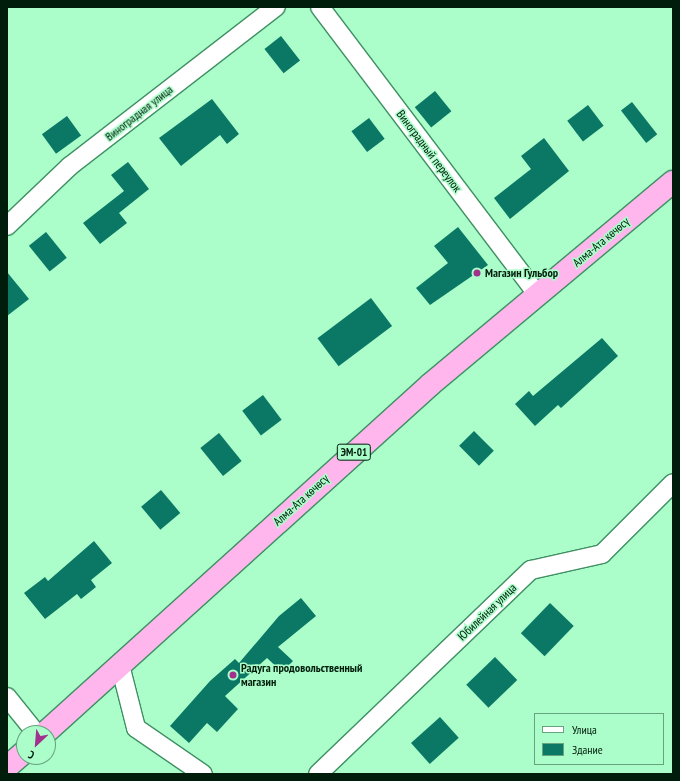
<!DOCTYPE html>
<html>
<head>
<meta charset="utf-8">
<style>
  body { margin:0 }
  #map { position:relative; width:680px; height:781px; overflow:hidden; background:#abfdca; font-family:"PT Sans Narrow",sans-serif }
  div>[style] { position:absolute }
  .building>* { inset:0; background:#0b7865; transform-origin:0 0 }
  .roads { filter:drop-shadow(1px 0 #3f9063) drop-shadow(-1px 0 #3f9063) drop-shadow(0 1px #3f9063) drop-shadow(0 -1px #3f9063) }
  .minor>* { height:18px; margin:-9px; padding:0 9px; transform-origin:9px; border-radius:9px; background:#fff }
  .trunk>* { height:22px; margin:-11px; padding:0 11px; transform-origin:11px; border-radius:11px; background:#feb6ec }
  .dots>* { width:11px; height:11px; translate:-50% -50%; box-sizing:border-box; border:2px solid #abfdca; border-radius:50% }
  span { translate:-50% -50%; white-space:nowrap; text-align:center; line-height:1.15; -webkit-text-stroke:3px #abfdca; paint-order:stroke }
  .shield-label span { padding:1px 3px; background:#abfdca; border:1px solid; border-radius:3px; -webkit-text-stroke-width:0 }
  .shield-label { font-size:11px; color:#001d0b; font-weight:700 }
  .street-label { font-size:12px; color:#001d0b }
  .poi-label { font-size:12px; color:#001d0b; font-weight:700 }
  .left { translate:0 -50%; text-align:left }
  .frame { position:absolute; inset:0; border:8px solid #001d0b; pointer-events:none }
  .legend { position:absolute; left:534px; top:713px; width:130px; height:52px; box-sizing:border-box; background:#abfdca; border:1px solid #67a37e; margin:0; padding:5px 7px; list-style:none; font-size:12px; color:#001d0b }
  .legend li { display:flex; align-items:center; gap:8px; height:20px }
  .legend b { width:20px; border:1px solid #67a37e }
  .north { position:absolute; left:16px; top:725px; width:40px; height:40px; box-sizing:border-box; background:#abfdca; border:1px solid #67a37e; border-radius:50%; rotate:206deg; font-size:11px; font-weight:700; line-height:16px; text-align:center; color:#001d0b }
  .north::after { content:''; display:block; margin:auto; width:14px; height:18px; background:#a2308d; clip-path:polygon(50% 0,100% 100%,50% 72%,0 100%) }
</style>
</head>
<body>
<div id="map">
  <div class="building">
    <div style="left:281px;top:36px;width:31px;height:21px;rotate:52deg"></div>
    <div style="left:435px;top:91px;width:26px;height:26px;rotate:51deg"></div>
    <div style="clip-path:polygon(212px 99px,239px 134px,227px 144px,220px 135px,181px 166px,159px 138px)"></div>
    <div style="left:632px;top:102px;width:41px;height:14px;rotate:52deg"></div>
    <div style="left:588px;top:105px;width:26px;height:26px;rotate:53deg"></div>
    <div style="left:67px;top:116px;width:24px;height:31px;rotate:54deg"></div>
    <div style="left:369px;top:118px;width:26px;height:22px;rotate:53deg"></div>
    <div style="clip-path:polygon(544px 138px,569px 171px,510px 219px,494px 198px,531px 169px,521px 156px)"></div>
    <div style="clip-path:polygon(128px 162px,149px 189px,119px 213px,127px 223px,100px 244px,83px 223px,124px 191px,111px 175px)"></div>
    <div style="clip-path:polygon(458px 227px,488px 265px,430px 305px,416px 288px,448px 263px,434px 246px)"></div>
    <div style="left:46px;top:232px;width:33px;height:22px;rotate:51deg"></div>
    <div style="clip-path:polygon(7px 272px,29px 299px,7px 316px)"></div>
    <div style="left:371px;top:298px;width:35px;height:67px;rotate:53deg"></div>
    <div style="clip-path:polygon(602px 338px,618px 356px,561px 408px,558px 405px,535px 426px,515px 404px,529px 391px,533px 396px)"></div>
    <div style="left:263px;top:395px;width:31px;height:26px;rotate:53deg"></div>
    <div style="left:474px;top:431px;width:28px;height:21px;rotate:45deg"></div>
    <div style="left:219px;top:433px;width:36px;height:24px;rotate:51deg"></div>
    <div style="left:161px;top:490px;width:30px;height:26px;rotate:50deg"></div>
    <div style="clip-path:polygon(94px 541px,112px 563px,91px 580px,96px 587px,81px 599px,77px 594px,45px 619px,24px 593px,45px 577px,48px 581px)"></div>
    <div style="clip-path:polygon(301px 598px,316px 616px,278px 647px,293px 661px,282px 672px,267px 658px,225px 696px,238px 709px,217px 732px,207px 723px,189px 743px,170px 726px,210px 681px,235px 659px,239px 663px,279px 616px)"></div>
    <div style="left:550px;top:603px;width:33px;height:42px;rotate:44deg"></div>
    <div style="left:495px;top:657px;width:32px;height:40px;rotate:46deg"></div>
    <div style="left:440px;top:717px;width:28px;height:39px;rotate:48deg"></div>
  </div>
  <div class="roads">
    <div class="minor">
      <div style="left:320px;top:7px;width:361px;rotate:52.9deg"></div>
      <div style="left:7px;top:226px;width:87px;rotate:-43.6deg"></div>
      <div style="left:70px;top:166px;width:260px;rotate:-37.7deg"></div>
      <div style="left:120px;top:665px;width:65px;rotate:75.7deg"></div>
      <div style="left:136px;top:728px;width:81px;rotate:34.5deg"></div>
      <div style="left:7px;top:697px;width:46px;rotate:51.1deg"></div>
      <div style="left:318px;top:774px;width:295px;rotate:-43.8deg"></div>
      <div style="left:531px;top:570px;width:73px;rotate:-12.7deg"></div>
      <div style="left:602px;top:554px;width:100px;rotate:-45deg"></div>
    </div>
    <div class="trunk">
      <div style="left:45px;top:733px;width:520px;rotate:-42.12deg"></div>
      <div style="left:431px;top:384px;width:315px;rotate:-39.9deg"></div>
      <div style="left:7px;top:767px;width:23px;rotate:-41deg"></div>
    </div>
  </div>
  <div class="dots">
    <div style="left:477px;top:273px;background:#a2308d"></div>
    <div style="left:233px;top:675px;background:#a2308d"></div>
  </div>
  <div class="shield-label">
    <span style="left:354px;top:452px">ЭМ-01</span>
  </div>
  <div class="street-label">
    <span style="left:139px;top:113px;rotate:-38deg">Виноградная улица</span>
    <span style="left:429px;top:151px;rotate:53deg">Виноградный переулок</span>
    <span style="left:601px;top:242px;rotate:-40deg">Алма-Ата көчөсү</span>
    <span style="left:301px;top:500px;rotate:-42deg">Алма-Ата көчөсү</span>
    <span style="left:487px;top:612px;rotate:-44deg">Юбилейная улица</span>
  </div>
  <div class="poi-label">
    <span class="left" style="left:485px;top:273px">Магазин Гульбор</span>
    <span class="left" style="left:241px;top:675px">Радуга продовольственный<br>магазин</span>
  </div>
  <div class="frame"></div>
  <ul class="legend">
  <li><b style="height:5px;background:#fff"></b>Улица</li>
  <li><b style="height:11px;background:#0b7865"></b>Здание</li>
  </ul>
  <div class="north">С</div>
</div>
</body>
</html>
